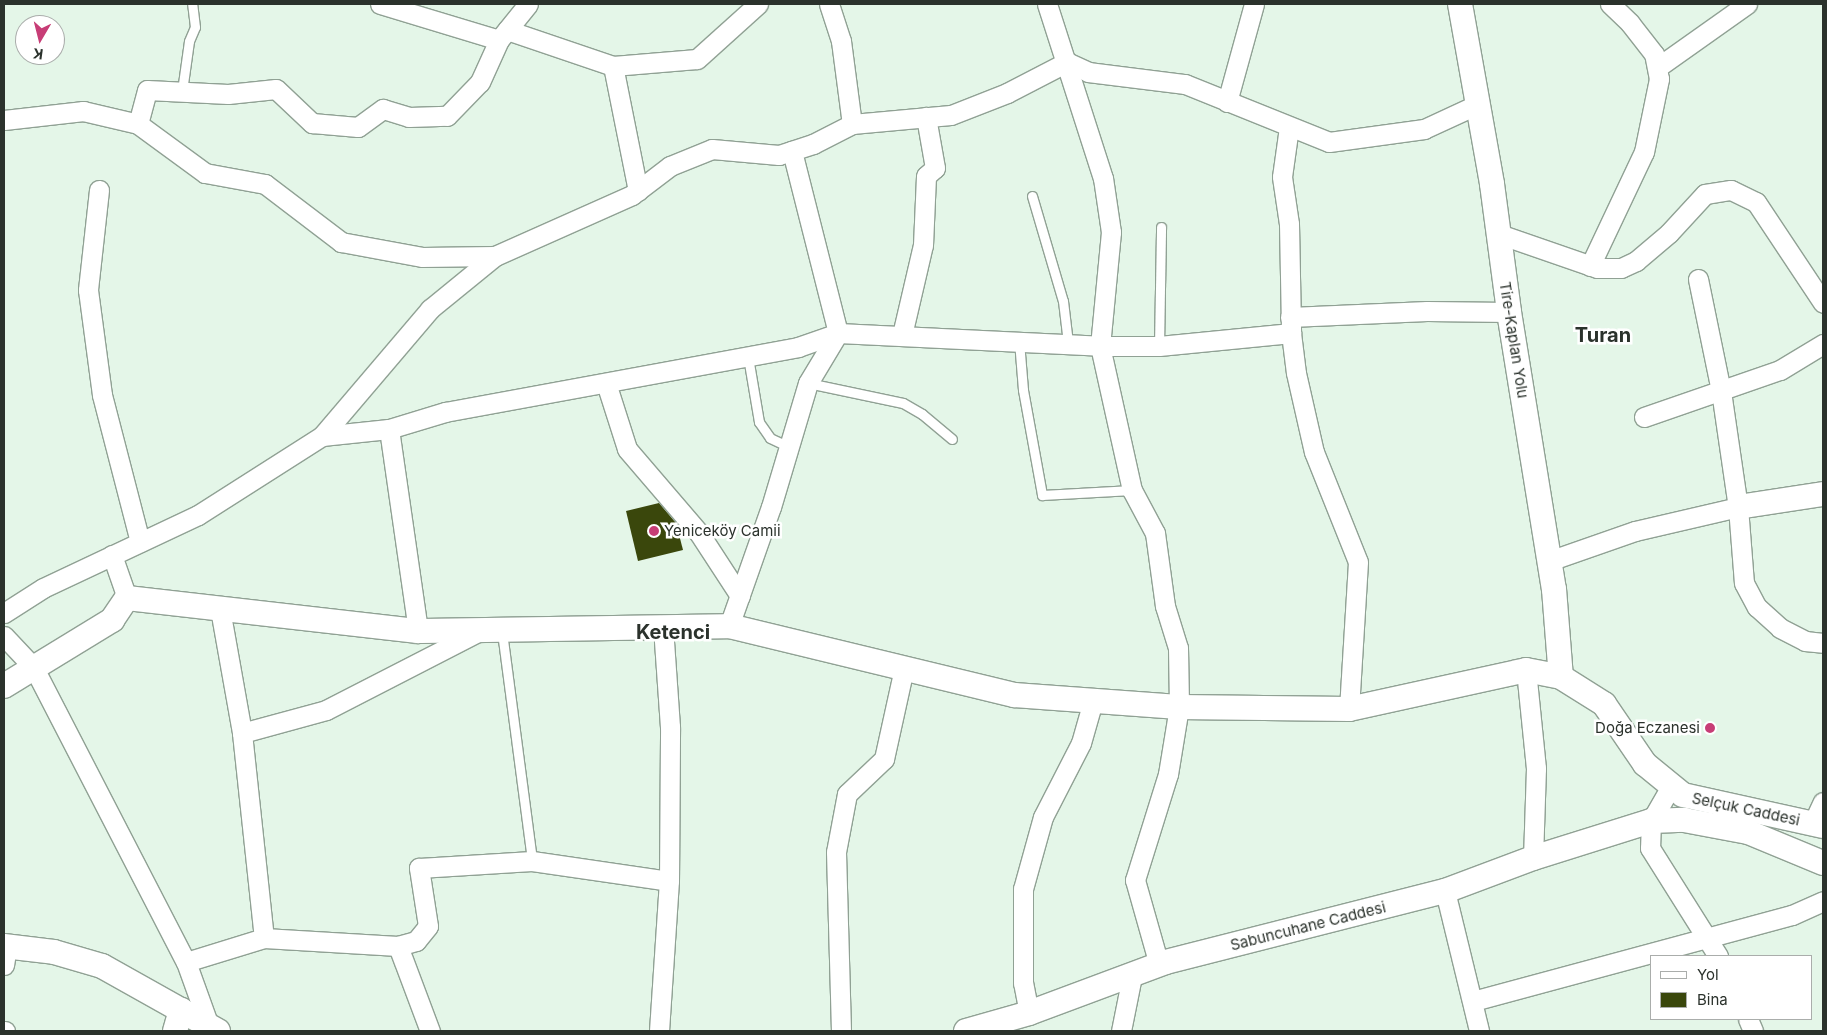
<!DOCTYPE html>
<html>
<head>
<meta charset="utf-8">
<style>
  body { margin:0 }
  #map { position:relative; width:1827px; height:1035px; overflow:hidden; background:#e4f6e8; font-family:Inter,sans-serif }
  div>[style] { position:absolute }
  .building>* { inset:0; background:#3a470c }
  .roads { filter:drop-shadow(1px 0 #90a194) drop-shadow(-1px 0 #90a194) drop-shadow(0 1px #90a194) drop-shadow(0 -1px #90a194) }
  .service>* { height:9px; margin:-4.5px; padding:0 4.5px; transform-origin:4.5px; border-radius:4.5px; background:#fff }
  .minor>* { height:19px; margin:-9.5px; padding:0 9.5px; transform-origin:9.5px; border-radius:9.5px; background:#fff }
  .tertiary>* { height:24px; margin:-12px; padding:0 12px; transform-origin:12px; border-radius:12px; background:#fff }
  .dots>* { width:14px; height:14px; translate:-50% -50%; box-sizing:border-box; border:2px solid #fff; border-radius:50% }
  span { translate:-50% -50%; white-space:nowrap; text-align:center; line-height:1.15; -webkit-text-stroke:5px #fff; paint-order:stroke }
  .street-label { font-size:15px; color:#2b322c }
  .poi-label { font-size:15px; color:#2b322c }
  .left { translate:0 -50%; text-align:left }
  .right { translate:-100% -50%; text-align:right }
  .district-label { font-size:20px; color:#2b322c; font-weight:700 }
  .frame { position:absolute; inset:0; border:5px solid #2b322c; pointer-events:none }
  .legend { position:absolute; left:1650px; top:955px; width:162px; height:65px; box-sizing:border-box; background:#fff; border:1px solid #aaadab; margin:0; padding:6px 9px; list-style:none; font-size:15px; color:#2b322c }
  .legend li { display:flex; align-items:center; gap:10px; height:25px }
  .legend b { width:25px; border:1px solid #aaadab }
  .north { position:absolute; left:15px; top:15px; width:50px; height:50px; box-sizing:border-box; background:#fff; border:1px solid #aaadab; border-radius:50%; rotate:188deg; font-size:14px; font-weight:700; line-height:20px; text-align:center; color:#2b322c }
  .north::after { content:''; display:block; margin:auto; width:18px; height:22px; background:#c73d76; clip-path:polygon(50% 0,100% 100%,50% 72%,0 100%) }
</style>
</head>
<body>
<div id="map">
  <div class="building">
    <div style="clip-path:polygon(659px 503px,676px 523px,683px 550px,638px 561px,626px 511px)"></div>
  </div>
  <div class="roads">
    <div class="service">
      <div style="left:182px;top:91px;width:50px;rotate:-82deg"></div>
      <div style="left:189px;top:41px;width:15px;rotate:-67deg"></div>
      <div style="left:195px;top:27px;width:23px;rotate:-97deg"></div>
      <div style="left:1032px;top:196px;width:109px;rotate:73.6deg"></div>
      <div style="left:1063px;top:301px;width:42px;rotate:83.2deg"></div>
      <div style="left:1019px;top:341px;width:49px;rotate:85.3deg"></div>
      <div style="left:1023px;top:390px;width:107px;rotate:79.7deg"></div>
      <div style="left:1042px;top:495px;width:90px;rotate:-3.2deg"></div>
      <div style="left:1159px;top:346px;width:119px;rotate:-89deg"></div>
      <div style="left:748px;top:357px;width:66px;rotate:80.4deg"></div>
      <div style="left:759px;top:422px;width:19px;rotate:55deg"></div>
      <div style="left:770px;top:438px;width:21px;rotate:25deg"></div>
      <div style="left:808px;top:383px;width:97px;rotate:11.9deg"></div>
      <div style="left:903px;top:403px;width:22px;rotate:30deg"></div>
      <div style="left:922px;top:414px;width:39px;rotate:40deg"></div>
      <div style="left:502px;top:632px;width:231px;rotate:82.5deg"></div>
    </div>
    <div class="minor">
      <div style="left:380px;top:4px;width:124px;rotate:16.8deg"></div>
      <div style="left:829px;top:4px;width:39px;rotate:72deg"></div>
      <div style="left:841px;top:41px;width:84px;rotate:82.5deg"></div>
      <div style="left:1047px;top:4px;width:183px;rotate:72.2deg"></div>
      <div style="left:1103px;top:178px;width:55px;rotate:81.6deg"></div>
      <div style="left:1111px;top:232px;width:115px;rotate:95.5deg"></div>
      <div style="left:1100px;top:346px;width:148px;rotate:77.5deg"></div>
      <div style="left:1132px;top:490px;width:49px;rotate:61.9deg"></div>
      <div style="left:1155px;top:533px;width:74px;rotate:82.2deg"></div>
      <div style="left:1165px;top:606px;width:44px;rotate:72.8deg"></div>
      <div style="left:1178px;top:648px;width:59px;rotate:89deg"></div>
      <div style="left:1179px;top:707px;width:68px;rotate:99.3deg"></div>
      <div style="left:1168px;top:774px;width:111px;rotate:107.3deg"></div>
      <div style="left:1135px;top:880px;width:88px;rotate:74.2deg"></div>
      <div style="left:507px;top:30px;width:112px;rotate:18.8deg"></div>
      <div style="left:1067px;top:62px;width:23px;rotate:25deg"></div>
      <div style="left:1088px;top:72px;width:98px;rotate:7.1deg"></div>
      <div style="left:1185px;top:84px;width:155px;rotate:21.9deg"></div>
      <div style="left:1329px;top:142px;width:96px;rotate:-7.8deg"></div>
      <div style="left:1424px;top:129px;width:60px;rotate:-24.8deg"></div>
      <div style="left:1658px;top:67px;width:109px;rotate:-35.3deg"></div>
      <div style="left:1227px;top:102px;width:102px;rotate:-74.6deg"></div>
      <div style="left:4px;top:120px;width:80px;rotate:-6.5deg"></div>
      <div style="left:83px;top:111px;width:57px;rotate:13.3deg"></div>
      <div style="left:138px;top:124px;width:83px;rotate:36.2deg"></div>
      <div style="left:205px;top:173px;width:61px;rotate:10.4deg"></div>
      <div style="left:265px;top:184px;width:96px;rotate:37.3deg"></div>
      <div style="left:341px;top:242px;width:82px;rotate:10.5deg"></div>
      <div style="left:422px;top:257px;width:73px;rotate:-0.8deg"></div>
      <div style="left:138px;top:124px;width:35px;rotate:-75deg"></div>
      <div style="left:147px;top:90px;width:81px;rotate:2.8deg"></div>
      <div style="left:228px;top:94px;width:48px;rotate:-5.9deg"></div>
      <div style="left:276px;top:89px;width:50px;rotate:43.4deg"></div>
      <div style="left:312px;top:123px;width:46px;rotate:5deg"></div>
      <div style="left:358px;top:127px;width:31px;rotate:-36deg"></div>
      <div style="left:383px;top:109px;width:27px;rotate:17deg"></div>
      <div style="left:409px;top:117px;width:38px;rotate:-2deg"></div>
      <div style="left:447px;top:116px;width:47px;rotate:-45.9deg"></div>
      <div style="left:480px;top:82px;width:46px;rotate:-65.7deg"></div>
      <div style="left:499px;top:40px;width:46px;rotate:-51.1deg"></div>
      <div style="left:1289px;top:127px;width:50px;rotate:98deg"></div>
      <div style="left:1282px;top:177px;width:48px;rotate:81.5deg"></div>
      <div style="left:1289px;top:224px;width:109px;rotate:88.9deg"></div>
      <div style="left:1291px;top:333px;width:40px;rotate:82.9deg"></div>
      <div style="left:1296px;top:373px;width:81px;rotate:77.2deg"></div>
      <div style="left:1314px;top:452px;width:118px;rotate:68.2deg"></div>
      <div style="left:1358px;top:562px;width:147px;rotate:93.5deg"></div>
      <div style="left:99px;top:190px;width:101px;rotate:96.3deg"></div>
      <div style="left:88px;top:290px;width:106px;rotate:82.4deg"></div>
      <div style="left:102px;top:395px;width:152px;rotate:75.5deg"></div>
      <div style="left:638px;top:191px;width:127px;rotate:-101.3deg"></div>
      <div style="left:613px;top:66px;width:84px;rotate:-4.8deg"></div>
      <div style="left:697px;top:59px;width:82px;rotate:-42deg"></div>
      <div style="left:1499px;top:234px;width:104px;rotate:19.1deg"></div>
      <div style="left:1597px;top:268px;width:24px"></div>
      <div style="left:1621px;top:268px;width:17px;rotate:-25deg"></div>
      <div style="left:1636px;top:261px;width:43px;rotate:-40.3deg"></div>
      <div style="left:1669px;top:233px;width:53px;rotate:-47.3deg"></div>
      <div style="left:1705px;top:194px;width:26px;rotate:-9deg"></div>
      <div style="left:1731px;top:190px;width:28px;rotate:26deg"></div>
      <div style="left:1756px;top:202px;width:121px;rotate:56.4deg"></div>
      <div style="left:1590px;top:266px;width:126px;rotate:-64.7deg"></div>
      <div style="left:1644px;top:152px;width:75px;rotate:-78.4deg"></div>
      <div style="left:1659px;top:79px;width:25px;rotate:-101deg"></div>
      <div style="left:1654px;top:54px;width:39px;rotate:-128deg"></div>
      <div style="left:1630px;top:23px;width:28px;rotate:-136deg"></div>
      <div style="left:1698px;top:279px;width:114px;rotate:78.4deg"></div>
      <div style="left:1721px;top:391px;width:117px;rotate:81.7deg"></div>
      <div style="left:1738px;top:507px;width:76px;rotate:85.5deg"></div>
      <div style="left:1744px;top:583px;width:27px;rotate:62deg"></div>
      <div style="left:1757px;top:607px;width:31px;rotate:42deg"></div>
      <div style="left:1780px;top:628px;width:28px;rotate:27deg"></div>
      <div style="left:1805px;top:641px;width:18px;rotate:6deg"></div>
      <div style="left:1290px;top:317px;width:137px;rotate:-2.5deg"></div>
      <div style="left:1427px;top:311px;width:82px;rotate:0.7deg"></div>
      <div style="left:902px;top:335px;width:92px;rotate:-76.9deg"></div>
      <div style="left:923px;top:245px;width:69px;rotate:-87.5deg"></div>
      <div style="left:926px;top:176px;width:12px;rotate:-42deg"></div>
      <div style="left:935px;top:168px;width:52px;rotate:-100deg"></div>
      <div style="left:606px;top:383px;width:69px;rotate:72.3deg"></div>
      <div style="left:627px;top:449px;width:111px;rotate:49.4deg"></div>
      <div style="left:699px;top:533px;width:75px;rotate:56.9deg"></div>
      <div style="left:1644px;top:417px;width:144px;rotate:-19.1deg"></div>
      <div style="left:1780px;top:370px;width:50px;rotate:-31.2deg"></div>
      <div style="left:389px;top:429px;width:204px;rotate:81.8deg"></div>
      <div style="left:322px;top:436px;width:167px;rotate:-49.6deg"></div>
      <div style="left:430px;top:309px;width:84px;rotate:-39.2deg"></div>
      <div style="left:495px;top:256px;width:150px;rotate:-24deg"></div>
      <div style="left:632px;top:195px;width:48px;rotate:-37.3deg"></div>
      <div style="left:670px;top:166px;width:45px;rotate:-22deg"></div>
      <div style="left:712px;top:149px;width:67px;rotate:5.1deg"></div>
      <div style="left:779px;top:155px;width:36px;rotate:-18deg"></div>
      <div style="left:813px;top:144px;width:44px;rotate:-27.1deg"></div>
      <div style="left:852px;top:124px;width:99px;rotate:-5.2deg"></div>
      <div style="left:951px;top:115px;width:60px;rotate:-21.4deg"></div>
      <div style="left:1007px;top:93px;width:68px;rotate:-27.3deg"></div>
      <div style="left:112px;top:555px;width:46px;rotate:70.8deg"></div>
      <div style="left:1549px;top:561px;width:91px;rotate:-19.2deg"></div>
      <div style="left:1635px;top:531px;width:106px;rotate:-13.1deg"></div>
      <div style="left:220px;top:609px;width:126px;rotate:79.9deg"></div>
      <div style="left:242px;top:733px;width:206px;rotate:83.9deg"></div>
      <div style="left:4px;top:613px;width:46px;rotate:-32.7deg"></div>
      <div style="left:43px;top:588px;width:171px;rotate:-25.2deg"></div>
      <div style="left:198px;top:515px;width:147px;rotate:-32.5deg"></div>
      <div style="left:322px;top:436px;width:67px;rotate:-6deg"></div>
      <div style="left:389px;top:429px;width:59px;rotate:-16.9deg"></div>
      <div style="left:445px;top:412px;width:359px;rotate:-10.4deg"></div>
      <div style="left:798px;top:347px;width:42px;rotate:-19.3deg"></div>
      <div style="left:838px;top:333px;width:262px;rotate:2.8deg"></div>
      <div style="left:1100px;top:346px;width:59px"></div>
      <div style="left:1159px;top:346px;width:133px;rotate:-5.6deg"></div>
      <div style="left:729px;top:626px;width:126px;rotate:-70.6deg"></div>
      <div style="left:771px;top:507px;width:129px;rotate:-73.4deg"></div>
      <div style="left:808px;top:383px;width:58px;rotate:-59deg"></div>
      <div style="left:838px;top:333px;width:188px;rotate:-104.2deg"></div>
      <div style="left:4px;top:636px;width:44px;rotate:46.8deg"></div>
      <div style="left:34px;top:668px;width:331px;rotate:62.7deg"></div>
      <div style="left:186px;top:962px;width:68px;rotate:70.2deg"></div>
      <div style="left:1526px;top:670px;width:99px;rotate:84.2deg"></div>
      <div style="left:1536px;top:768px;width:90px;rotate:91.9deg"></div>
      <div style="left:242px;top:733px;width:87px;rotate:-15.3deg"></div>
      <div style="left:326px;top:710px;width:171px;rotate:-27.2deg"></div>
      <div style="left:1670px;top:788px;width:38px;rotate:120deg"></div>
      <div style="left:1651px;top:821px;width:27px;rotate:92deg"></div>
      <div style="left:1650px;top:848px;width:128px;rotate:57.8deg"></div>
      <div style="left:1813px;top:823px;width:23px;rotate:-65deg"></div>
      <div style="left:1445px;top:891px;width:144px;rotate:76.3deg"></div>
      <div style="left:398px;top:946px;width:19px;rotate:-16deg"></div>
      <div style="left:416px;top:941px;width:19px;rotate:-51deg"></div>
      <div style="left:428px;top:926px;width:59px;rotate:-98.8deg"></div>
      <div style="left:419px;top:868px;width:113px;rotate:-3.5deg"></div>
      <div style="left:532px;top:861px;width:138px;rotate:8.3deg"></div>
      <div style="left:186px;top:962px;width:82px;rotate:-17.1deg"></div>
      <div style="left:264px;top:938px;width:134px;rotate:3.4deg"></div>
      <div style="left:398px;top:946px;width:91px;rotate:69.4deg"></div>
      <div style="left:4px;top:965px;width:18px;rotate:-81deg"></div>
      <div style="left:1473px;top:1001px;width:330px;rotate:-15.1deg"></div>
      <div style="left:1792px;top:915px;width:34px;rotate:-24deg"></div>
      <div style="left:1029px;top:1013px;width:31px;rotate:-101deg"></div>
      <div style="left:1023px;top:983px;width:94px;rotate:-90deg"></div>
      <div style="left:1023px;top:889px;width:75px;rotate:-74.5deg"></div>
      <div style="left:1043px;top:817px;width:83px;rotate:-62.8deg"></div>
      <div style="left:1081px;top:743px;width:44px;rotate:-74.1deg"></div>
      <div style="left:1748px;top:1019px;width:13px;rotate:67deg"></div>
      <div style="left:4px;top:1031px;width:1px"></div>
      <div style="left:659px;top:1031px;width:150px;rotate:-86.2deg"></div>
      <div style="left:669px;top:881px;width:154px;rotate:-89.6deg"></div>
      <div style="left:670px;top:727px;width:99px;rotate:-94deg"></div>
      <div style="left:841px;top:1031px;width:179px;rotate:-91.6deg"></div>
      <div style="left:836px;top:852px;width:59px;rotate:-79.3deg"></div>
      <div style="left:847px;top:794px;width:51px;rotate:-43.4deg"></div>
      <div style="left:884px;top:759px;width:93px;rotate:-77.6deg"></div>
      <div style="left:1121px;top:1031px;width:56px;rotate:-78.7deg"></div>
    </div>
    <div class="tertiary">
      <div style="left:1460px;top:4px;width:183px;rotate:79.9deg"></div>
      <div style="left:1492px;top:184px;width:129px;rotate:82.4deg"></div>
      <div style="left:1509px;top:312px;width:281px;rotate:80.8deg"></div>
      <div style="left:1554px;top:589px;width:88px;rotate:85.5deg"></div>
      <div style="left:1738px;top:507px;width:86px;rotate:-8.7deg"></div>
      <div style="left:4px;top:686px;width:127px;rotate:-31.4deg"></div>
      <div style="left:112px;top:620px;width:27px;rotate:-56deg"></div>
      <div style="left:127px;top:598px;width:293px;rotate:6.5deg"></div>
      <div style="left:418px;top:631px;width:311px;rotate:-0.9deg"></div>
      <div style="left:729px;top:626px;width:293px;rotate:13.6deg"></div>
      <div style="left:1014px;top:695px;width:165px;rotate:4.2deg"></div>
      <div style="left:1179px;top:707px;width:170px;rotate:0.7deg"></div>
      <div style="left:1349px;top:709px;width:181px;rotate:-12.4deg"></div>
      <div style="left:1526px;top:670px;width:36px;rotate:11deg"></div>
      <div style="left:1561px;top:677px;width:51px;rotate:32.1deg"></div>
      <div style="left:1604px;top:704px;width:73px;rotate:55.7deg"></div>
      <div style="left:1645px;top:764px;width:49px;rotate:39.2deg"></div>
      <div style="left:1683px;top:795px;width:143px;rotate:12.5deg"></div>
      <div style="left:4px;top:946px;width:50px;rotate:6.8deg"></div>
      <div style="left:54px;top:952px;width:50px;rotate:16.3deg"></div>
      <div style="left:102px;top:966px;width:133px;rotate:29.3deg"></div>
      <div style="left:175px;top:1031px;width:22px;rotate:-74deg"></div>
      <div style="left:966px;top:1031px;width:66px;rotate:-15.9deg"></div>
      <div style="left:1029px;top:1013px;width:146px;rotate:-20.4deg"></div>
      <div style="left:1166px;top:962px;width:288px;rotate:-14.3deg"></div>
      <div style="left:1445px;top:891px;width:94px;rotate:-20.6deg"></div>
      <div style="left:1533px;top:858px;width:124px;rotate:-17.4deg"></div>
      <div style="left:1651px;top:821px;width:33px;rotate:-2deg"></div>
      <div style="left:1684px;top:820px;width:65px;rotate:10.6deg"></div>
      <div style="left:1748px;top:832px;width:81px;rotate:22.5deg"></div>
    </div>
  </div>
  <div class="dots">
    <div style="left:654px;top:531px;background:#c73d76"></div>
    <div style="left:1710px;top:728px;background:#c73d76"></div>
  </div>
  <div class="street-label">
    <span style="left:1514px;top:340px;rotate:81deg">Tire-Kaplan Yolu</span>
    <span style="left:1746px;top:809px;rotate:12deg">Selçuk Caddesi</span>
    <span style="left:1308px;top:926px;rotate:-14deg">Sabuncuhane Caddesi</span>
  </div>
  <div class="poi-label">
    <span class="left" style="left:664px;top:531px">Yeniceköy Camii</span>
    <span class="right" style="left:1700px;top:728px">Doğa Eczanesi</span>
  </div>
  <div class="district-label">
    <span style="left:1603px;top:335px">Turan</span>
    <span style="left:673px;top:632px">Ketenci</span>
  </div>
  <div class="frame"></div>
  <ul class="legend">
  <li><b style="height:6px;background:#fff"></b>Yol</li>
  <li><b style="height:14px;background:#3a470c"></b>Bina</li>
  </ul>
  <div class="north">K</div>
</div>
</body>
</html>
